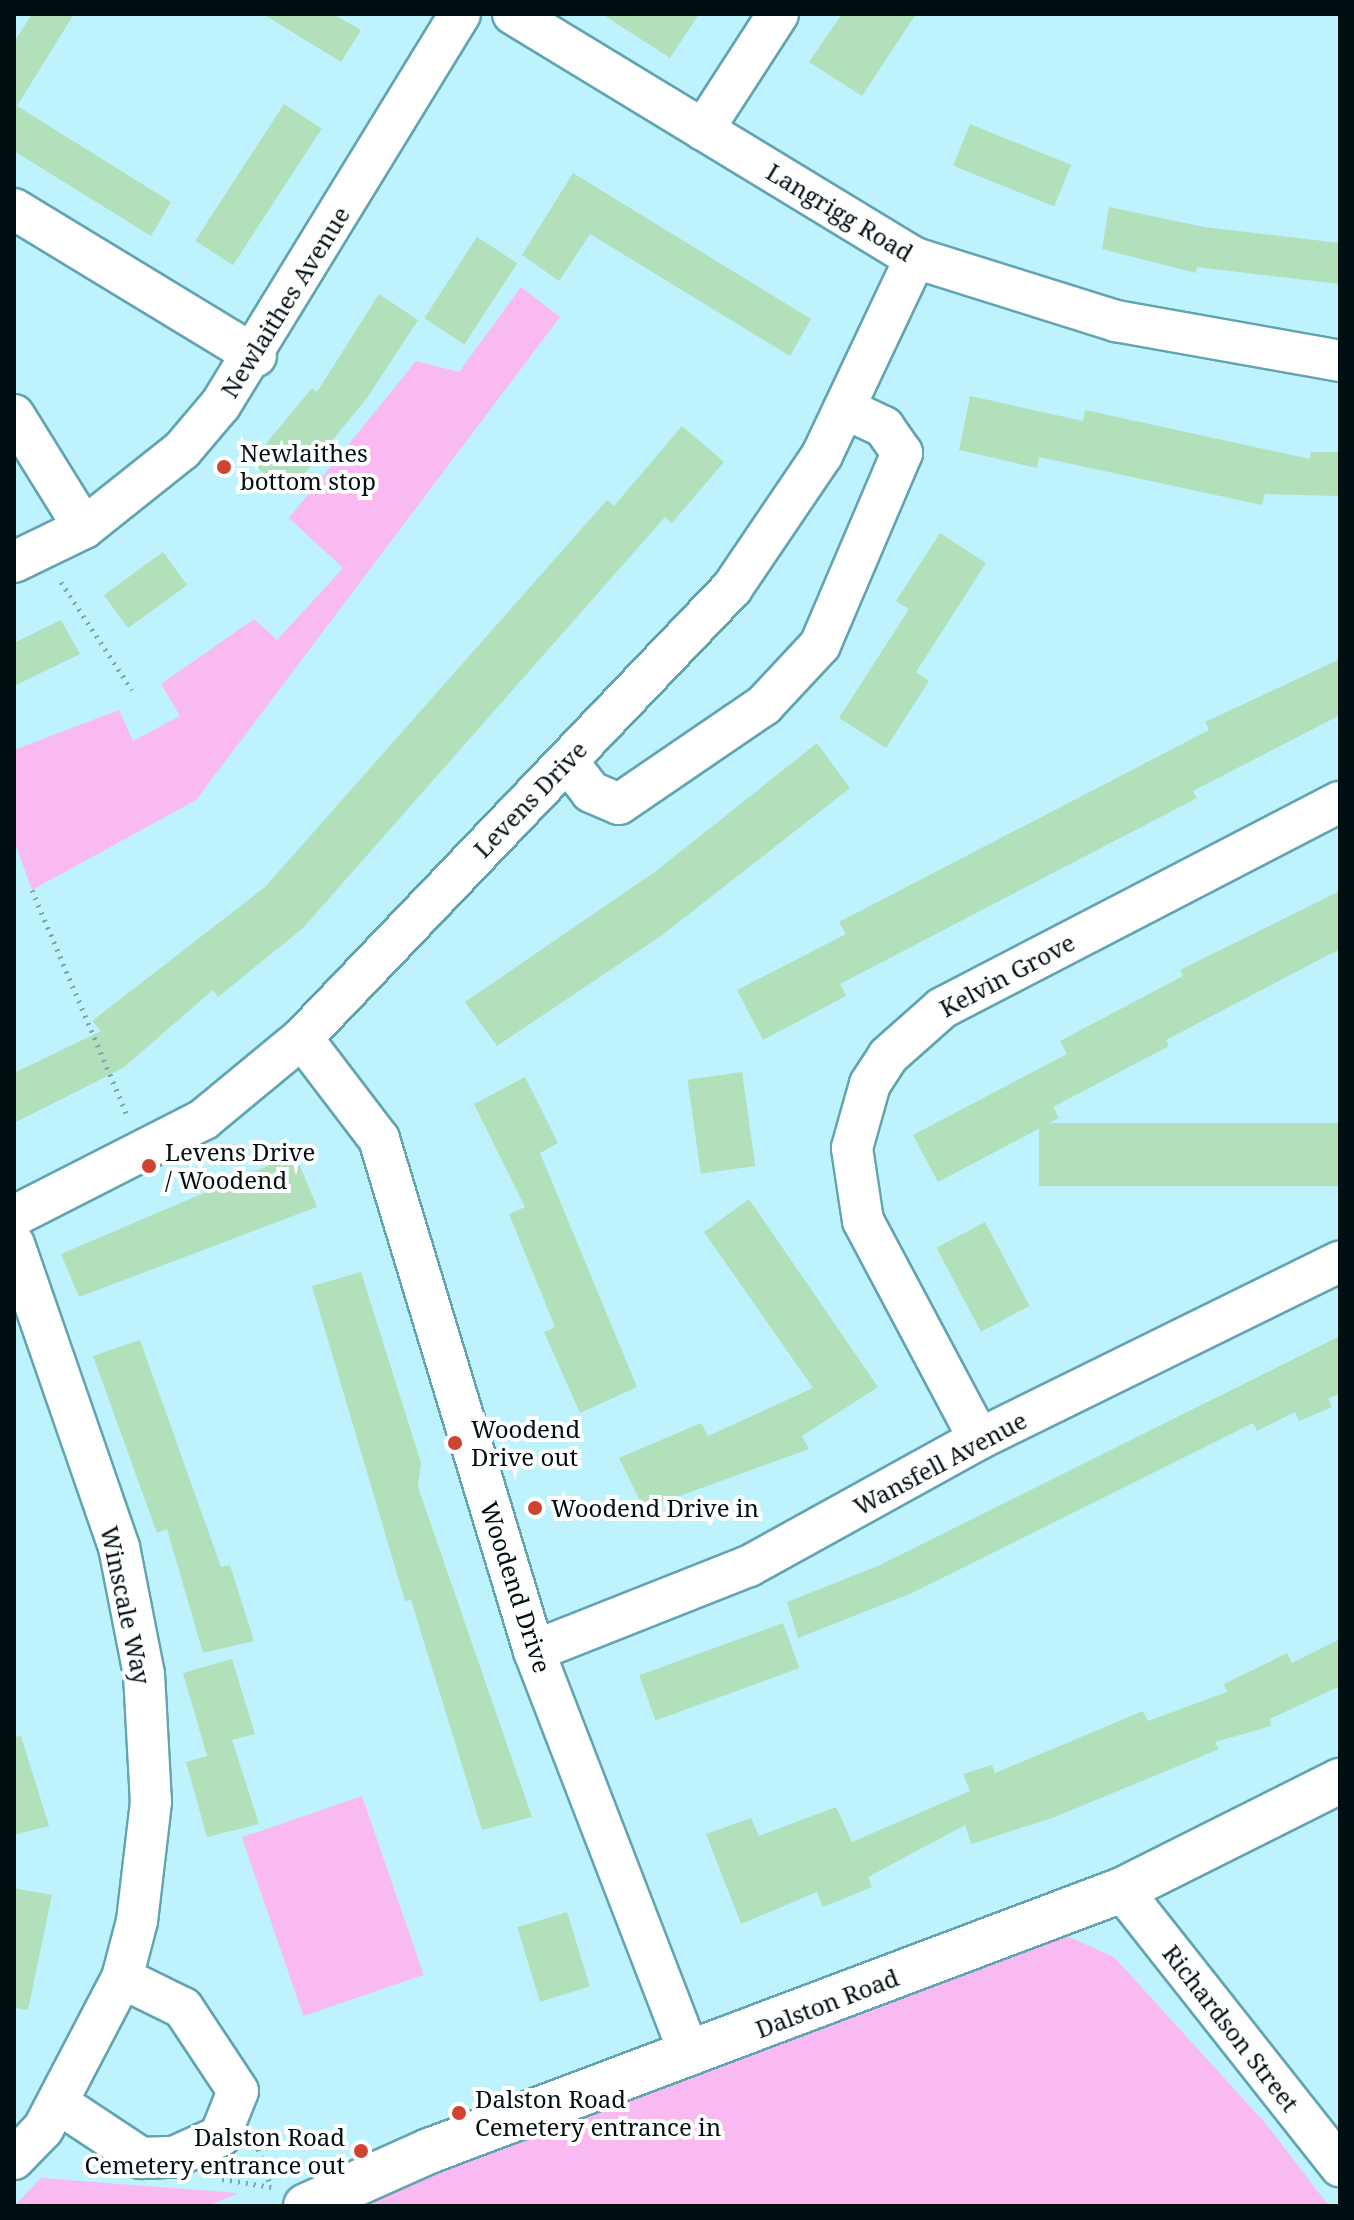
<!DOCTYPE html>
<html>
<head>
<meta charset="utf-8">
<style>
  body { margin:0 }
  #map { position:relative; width:1354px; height:2220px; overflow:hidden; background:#bef3fd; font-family:"Noto Serif",serif }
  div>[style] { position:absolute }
  .green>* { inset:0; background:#f8baf0; transform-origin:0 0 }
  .building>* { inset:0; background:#b2e0bb; transform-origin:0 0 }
  .path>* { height:5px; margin-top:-2.5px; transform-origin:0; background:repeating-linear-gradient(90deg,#7da5ac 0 2px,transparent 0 8px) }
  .roads { filter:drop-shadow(2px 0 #62a4b0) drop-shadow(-2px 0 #62a4b0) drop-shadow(0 2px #62a4b0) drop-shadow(0 -2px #62a4b0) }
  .minor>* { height:40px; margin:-20px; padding:0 20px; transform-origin:20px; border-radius:20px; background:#fff }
  .major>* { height:44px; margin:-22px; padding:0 22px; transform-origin:22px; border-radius:22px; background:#fff }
  .dots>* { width:22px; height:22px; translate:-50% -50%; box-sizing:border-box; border:4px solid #fff; border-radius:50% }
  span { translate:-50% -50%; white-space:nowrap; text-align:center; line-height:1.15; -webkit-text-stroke:8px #fff; paint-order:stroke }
  .street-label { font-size:24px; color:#000f12 }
  .poi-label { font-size:24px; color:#000f12 }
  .left { translate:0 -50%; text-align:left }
  .right { translate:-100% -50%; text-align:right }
  .frame { position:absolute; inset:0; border:16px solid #000f12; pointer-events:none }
</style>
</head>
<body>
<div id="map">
  <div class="green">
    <div style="clip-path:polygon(521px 287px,560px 317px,196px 800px,32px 890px,14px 840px,14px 750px,119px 710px,133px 741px,180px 716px,161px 684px,254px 619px,277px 640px,343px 568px,289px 518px,416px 361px,459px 372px)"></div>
    <div style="left:362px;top:1796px;width:189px;height:127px;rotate:71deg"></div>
    <div style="clip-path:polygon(1067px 1936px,1114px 1957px,1266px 2124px,1329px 2206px,318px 2206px,429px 2158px)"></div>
    <div style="clip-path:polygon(41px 2178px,238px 2193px,208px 2206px,14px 2206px)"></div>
  </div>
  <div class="building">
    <div style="clip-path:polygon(32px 14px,74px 14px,17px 106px,171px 202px,151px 236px,14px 151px,14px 42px)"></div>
    <div style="clip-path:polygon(263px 14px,333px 14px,361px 30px,341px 62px)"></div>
    <div style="clip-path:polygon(602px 14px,699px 14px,670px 58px)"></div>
    <div style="clip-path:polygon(842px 14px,916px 14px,862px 96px,809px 62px)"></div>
    <div style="left:284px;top:104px;width:45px;height:163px;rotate:33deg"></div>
    <div style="left:970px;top:124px;width:109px;height:45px;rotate:22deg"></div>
    <div style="clip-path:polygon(573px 173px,811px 319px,790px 356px,590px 234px,559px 281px,522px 255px)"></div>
    <div style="clip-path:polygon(1109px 207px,1204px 227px,1340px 243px,1340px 284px,1197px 267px,1196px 273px,1102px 249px)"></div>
    <div style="left:477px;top:237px;width:48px;height:97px;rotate:33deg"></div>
    <div style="clip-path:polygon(379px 294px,418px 320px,367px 398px,288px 494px,251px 462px,312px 388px,317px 392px)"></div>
    <div style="clip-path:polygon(970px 396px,1083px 421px,1085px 410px,1310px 459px,1311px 452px,1340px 452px,1340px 496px,1265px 494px,1262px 505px,1039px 457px,1037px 468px,959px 450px)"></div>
    <div style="clip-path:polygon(682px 426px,724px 462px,672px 523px,665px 517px,303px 928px,218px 997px,213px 990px,123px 1068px,14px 1123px,14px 1073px,101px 1031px,92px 1021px,265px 887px,607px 500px,614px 506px)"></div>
    <div style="clip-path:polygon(940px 533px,986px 563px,916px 672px,929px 681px,886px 748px,839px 718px,909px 609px,896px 601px)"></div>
    <div style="left:163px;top:552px;width:41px;height:73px;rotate:54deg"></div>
    <div style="clip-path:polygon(61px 620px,80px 654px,14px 686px,14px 643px)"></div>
    <div style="clip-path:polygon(1340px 659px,1340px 715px,1193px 791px,1197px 798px,840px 984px,846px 996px,763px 1040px,737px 990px,846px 934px,839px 922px,1209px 730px,1205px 722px)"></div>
    <div style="clip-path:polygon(817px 743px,850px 788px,661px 936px,497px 1046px,465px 1002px,656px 871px)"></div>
    <div style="clip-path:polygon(1340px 891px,1340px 949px,1166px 1040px,1169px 1046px,1053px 1107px,1059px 1118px,938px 1182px,913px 1135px,1067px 1054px,1060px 1041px,1183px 976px,1180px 970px)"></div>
    <div style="left:742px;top:1072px;width:95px;height:55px;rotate:82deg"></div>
    <div style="clip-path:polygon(525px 1077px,558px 1143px,540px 1153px,637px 1387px,580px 1413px,544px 1332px,555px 1327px,509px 1214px,525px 1207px,474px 1104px)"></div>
    <div style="left:1340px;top:1123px;width:63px;height:301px;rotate:90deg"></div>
    <div style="clip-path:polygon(295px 1154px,317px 1207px,79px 1297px,61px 1254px)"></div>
    <div style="clip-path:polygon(749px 1199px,878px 1387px,802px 1436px,809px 1449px,644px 1509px,619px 1458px,701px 1423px,708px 1436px,813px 1388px,704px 1232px)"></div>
    <div style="left:985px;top:1222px;width:95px;height:55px;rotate:62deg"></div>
    <div style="clip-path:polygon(361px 1272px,421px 1463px,418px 1487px,532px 1817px,482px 1830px,411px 1600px,405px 1601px,312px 1286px)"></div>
    <div style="clip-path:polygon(1340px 1336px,1340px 1394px,1328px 1398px,1332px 1407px,1299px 1421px,1295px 1412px,1257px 1431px,1253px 1423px,912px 1593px,798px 1638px,787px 1602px,880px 1565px)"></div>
    <div style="clip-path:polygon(140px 1340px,221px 1567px,230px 1565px,254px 1641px,203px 1653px,167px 1529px,157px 1533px,93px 1356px)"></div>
    <div style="left:783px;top:1623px;width:48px;height:153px;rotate:70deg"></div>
    <div style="clip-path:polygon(1340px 1639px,1340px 1686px,1270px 1719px,1271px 1726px,1215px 1742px,1219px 1749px,1055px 1817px,971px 1844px,965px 1825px,868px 1877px,872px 1887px,823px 1907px,817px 1892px,741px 1924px,706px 1834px,751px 1818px,759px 1836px,836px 1807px,852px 1842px,970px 1791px,963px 1774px,992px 1765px,995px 1773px,1143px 1711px,1148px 1721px,1227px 1692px,1224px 1684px,1287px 1653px,1292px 1663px)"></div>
    <div style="clip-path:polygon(232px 1659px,255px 1734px,232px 1740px,259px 1824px,207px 1837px,186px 1762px,207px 1756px,183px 1673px)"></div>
    <div style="clip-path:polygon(21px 1736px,49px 1826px,14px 1835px,14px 1737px)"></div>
    <div style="clip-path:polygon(14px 1888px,52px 1895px,28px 2010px,14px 2008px)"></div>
    <div style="left:567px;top:1912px;width:78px;height:52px;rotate:73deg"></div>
  </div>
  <div class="path">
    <div style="left:61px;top:582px;width:129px;rotate:56.7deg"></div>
    <div style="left:32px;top:890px;width:244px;rotate:67.1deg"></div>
    <div style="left:258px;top:2149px;width:37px;rotate:71deg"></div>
    <div style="left:222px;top:2179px;width:50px;rotate:9.3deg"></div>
  </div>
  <div class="roads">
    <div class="minor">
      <div style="left:513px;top:14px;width:470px;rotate:31.3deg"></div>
      <div style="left:915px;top:258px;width:211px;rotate:17.4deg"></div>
      <div style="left:1116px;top:321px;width:228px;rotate:10.1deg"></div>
      <div style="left:703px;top:130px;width:138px;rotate:-57.1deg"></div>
      <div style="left:14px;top:209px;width:283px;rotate:31.3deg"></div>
      <div style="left:14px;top:415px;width:133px;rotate:58.2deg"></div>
      <div style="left:14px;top:562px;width:78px;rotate:-25.9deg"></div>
      <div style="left:84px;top:528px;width:125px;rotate:-38.5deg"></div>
      <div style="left:182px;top:450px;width:60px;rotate:-49.7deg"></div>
      <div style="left:221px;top:404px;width:457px;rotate:-58.5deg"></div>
      <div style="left:567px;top:761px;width:39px;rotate:52deg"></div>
      <div style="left:591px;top:792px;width:30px;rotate:23deg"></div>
      <div style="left:619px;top:804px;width:176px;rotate:-34.3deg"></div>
      <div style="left:764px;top:705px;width:82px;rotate:-47deg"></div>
      <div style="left:820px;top:645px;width:209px;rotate:-66.9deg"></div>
      <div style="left:902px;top:453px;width:32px;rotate:-125deg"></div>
      <div style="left:884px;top:427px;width:44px;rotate:-154.6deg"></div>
      <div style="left:302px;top:1038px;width:127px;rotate:52.7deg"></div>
      <div style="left:379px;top:1139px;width:535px;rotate:73.16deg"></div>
      <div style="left:534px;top:1651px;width:433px;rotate:68.9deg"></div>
      <div style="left:14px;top:1216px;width:213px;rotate:-27deg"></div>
      <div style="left:204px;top:1119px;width:127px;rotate:-39.6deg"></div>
      <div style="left:302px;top:1038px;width:622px;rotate:-46.3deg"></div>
      <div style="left:732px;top:588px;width:161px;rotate:-55.9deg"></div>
      <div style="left:822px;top:455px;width:218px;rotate:-64.7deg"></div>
      <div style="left:14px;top:1244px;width:321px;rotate:70.9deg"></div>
      <div style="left:119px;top:1547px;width:129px;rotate:78.9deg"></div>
      <div style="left:144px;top:1674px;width:128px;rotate:86.9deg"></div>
      <div style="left:151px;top:1802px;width:120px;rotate:96.7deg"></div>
      <div style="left:137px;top:1921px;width:59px;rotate:104.7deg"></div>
      <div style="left:122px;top:1978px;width:170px;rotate:117.6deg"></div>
      <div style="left:43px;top:2129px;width:42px;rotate:134deg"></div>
      <div style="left:979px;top:1439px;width:247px;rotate:-118deg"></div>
      <div style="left:863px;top:1221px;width:74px;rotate:-98.6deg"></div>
      <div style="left:852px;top:1148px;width:66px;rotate:-74.3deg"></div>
      <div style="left:870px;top:1084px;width:33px;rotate:-57deg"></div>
      <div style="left:888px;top:1056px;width:72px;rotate:-41.6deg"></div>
      <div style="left:942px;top:1008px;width:448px;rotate:-27.4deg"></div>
      <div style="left:534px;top:1651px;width:231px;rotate:-21.6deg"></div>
      <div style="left:749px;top:1566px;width:263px;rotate:-28.9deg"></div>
      <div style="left:979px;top:1439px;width:402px;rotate:-26.2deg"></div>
      <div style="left:1122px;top:1890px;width:352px;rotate:51.7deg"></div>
      <div style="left:58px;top:2103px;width:100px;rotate:33.5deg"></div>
      <div style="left:141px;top:2158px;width:33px;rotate:-2deg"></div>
      <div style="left:174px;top:2157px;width:51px;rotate:-24.5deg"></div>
      <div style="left:220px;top:2136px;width:48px;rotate:-68.2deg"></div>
      <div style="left:238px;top:2091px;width:100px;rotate:-123.5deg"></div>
      <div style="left:183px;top:2008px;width:68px;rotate:-153.8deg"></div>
    </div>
    <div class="major">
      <div style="left:306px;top:2206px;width:135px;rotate:-24.1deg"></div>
      <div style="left:429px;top:2151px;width:741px;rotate:-20.64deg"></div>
      <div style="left:1122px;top:1890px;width:244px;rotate:-26.6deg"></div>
    </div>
  </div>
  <div class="dots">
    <div style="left:224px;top:467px;background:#cf4331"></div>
    <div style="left:149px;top:1166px;background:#cf4331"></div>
    <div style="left:455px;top:1443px;background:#cf4331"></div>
    <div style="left:535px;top:1508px;background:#cf4331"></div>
    <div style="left:459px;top:2113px;background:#cf4331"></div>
    <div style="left:361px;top:2151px;background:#cf4331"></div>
  </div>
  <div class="street-label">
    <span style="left:840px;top:212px;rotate:31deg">Langrigg Road</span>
    <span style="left:285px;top:302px;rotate:-58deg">Newlaithes Avenue</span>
    <span style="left:530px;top:799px;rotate:-46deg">Levens Drive</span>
    <span style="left:1007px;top:975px;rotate:-28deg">Kelvin Grove</span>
    <span style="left:940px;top:1463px;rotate:-28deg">Wansfell Avenue</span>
    <span style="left:516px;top:1587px;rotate:72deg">Woodend Drive</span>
    <span style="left:126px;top:1605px;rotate:78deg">Winscale Way</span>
    <span style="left:827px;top:2003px;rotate:-21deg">Dalston Road</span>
    <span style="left:1231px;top:2028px;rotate:52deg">Richardson Street</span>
  </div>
  <div class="poi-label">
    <span class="left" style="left:240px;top:467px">Newlaithes<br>bottom stop</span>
    <span class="left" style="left:165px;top:1166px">Levens Drive<br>/ Woodend</span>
    <span class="left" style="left:471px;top:1443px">Woodend<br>Drive out</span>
    <span class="left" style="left:551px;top:1508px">Woodend Drive in</span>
    <span class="left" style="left:475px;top:2113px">Dalston Road<br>Cemetery entrance in</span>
    <span class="right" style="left:345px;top:2151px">Dalston Road<br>Cemetery entrance out</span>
  </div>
  <div class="frame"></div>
</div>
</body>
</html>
